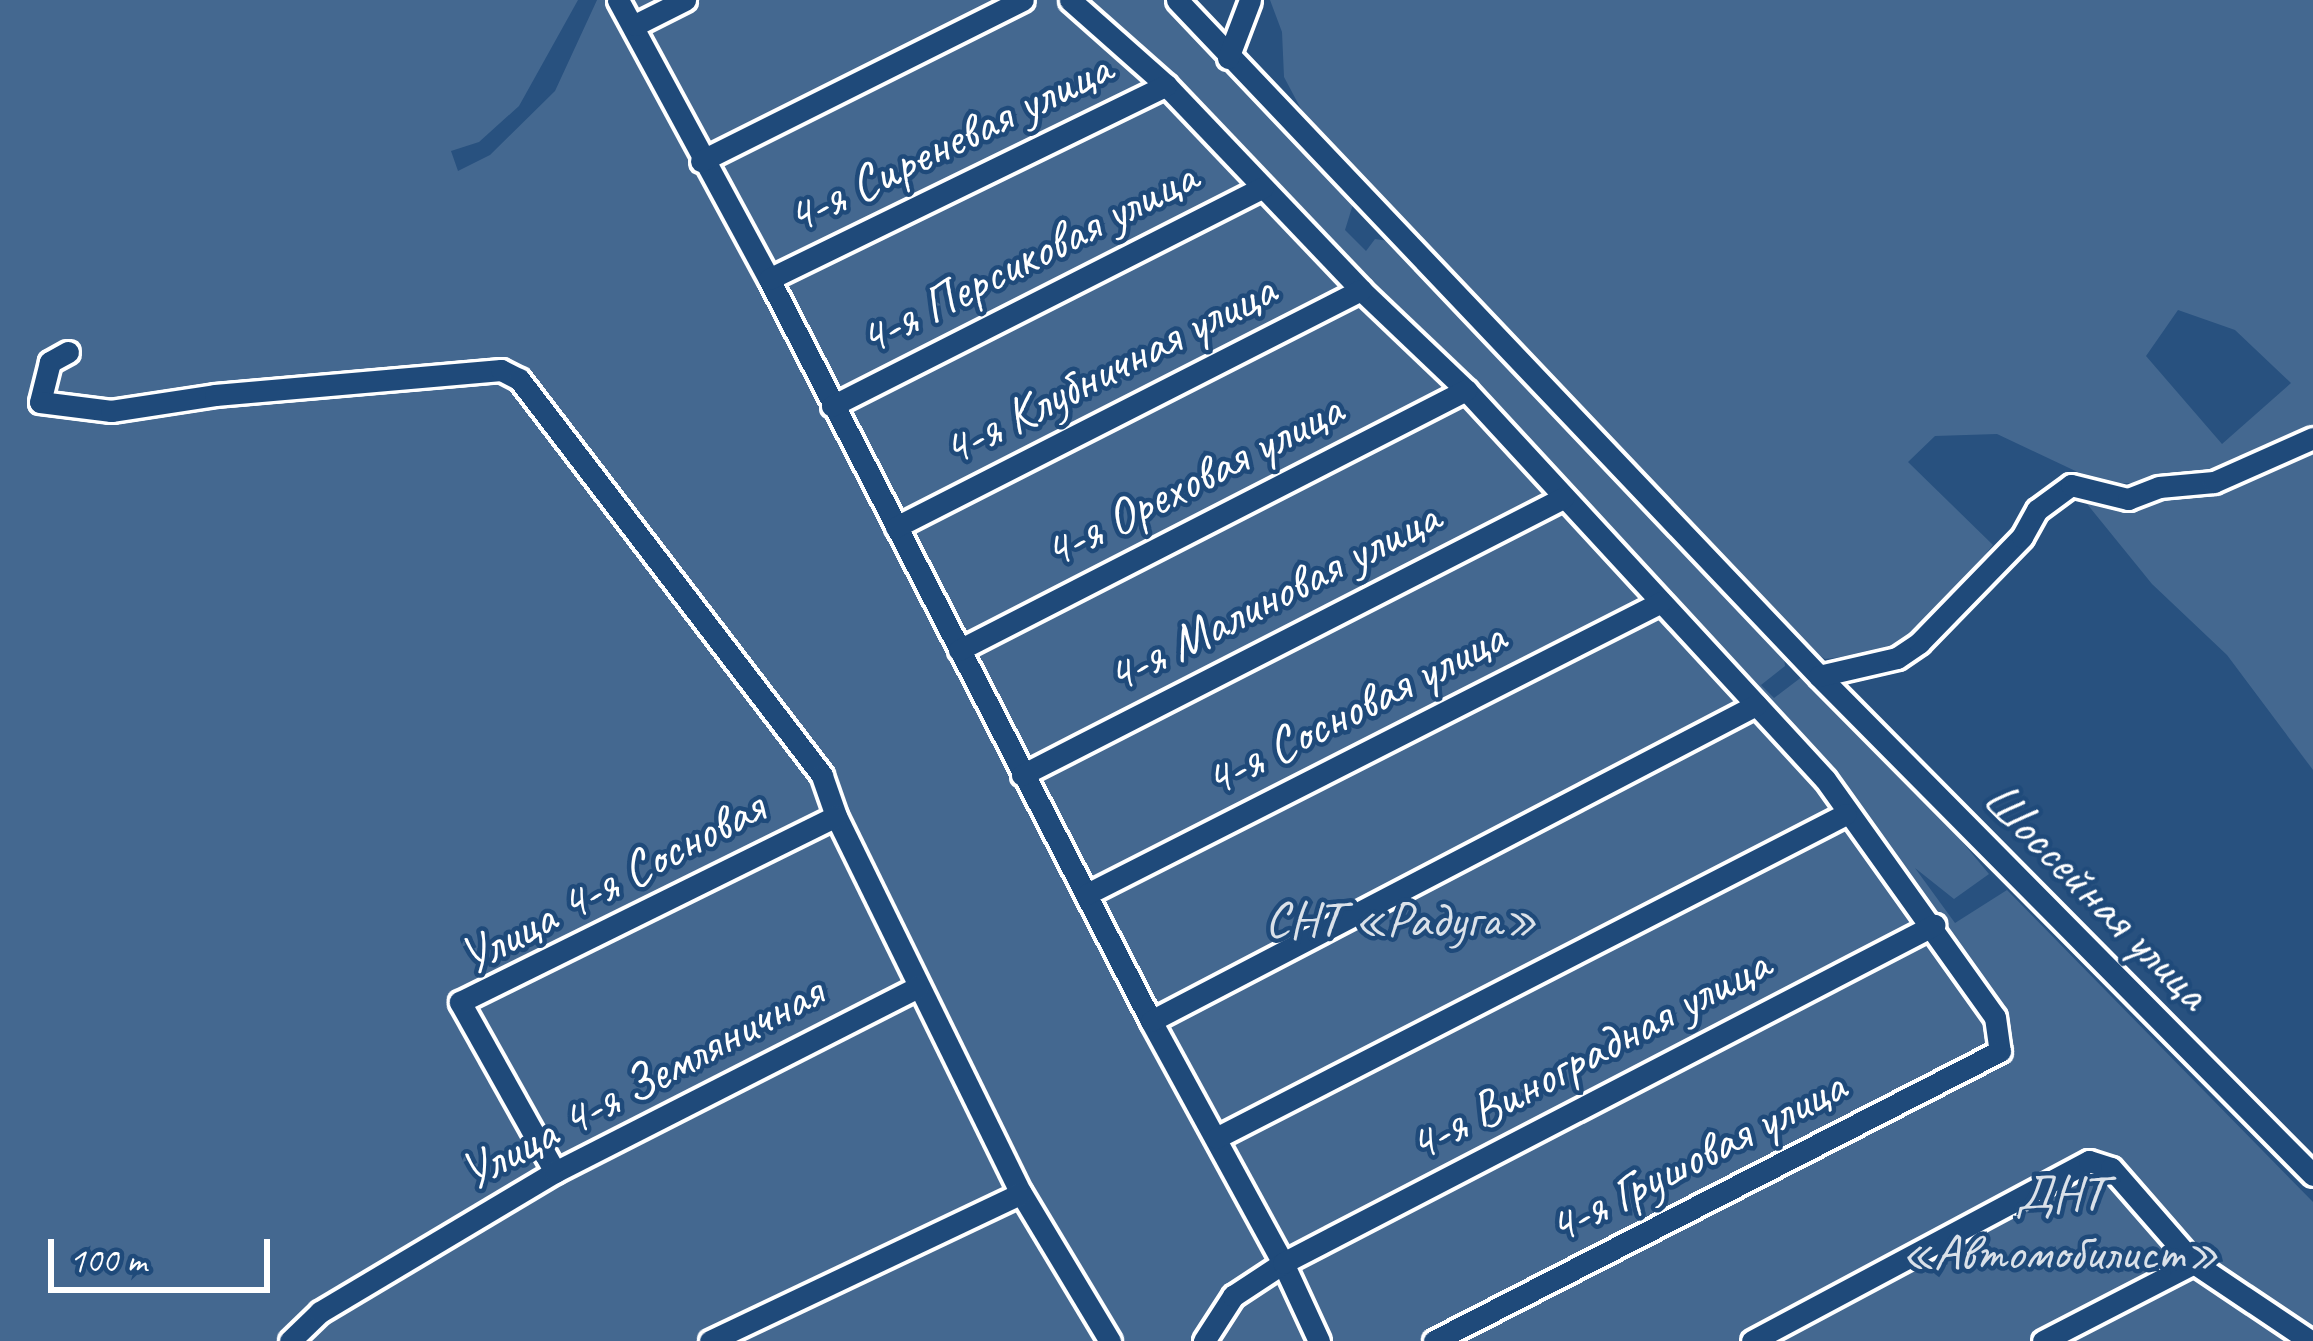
<!DOCTYPE html>
<html>
<head>
<meta charset="utf-8">
<style>
  body { margin:0 }
  #map { position:relative; width:2313px; height:1341px; overflow:hidden; background:#28517f; font-family:Caveat,sans-serif }
  div>[style] { position:absolute }
  .green>* { inset:0; background:#446890 }
  .roads { filter:drop-shadow(3px 0 #fff) drop-shadow(-3px 0 #fff) drop-shadow(0 3px #fff) drop-shadow(0 -3px #fff) }
  .minor>* { height:21px; margin:-10.5px; padding:0 10.5px; transform-origin:10.5px; border-radius:10.5px; background:#1f4a7a }
  span { translate:-50% -50%; white-space:nowrap; text-align:center; line-height:1.15; -webkit-text-stroke:9px #1f4a7a; paint-order:stroke }
  .street-label { font-size:51px; color:#fff }
  .park-label { font-size:51px; color:#dae1e9 }
  .scale { position:absolute; left:48px; top:1239px; width:222px; height:54px; box-sizing:border-box; border:6px solid #fff; border-top:0; padding-left:15px; font-size:36px; line-height:42px; white-space:nowrap; color:#fff; -webkit-text-stroke:9px #1f4a7a; paint-order:stroke }
</style>
</head>
<body>
<div id="map">
  <div class="green">
    <div style="clip-path:polygon(0 0,578px 0,519px 106px,479px 142px,451px 151px,458px 171px,490px 155px,555px 91px,597px 0,1165px 0,1354px 201px,1345px 230px,1366px 251px,1375px 239px,1389px 241px,1783px 649px,1785px 666px,1761px 685px,1774px 698px,1803px 676px,1939px 814px,1989px 874px,1954px 899px,1915px 868px,1955px 923px,2007px 890px,2313px 1202px,2313px 1341px,0 1341px)"></div>
    <div style="clip-path:polygon(evenodd,1270px 0,2313px 0,2313px 427px,2238px 463px,2198px 475px,2133px 483px,2103px 484px,1997px 434px,1935px 436px,1908px 462px,1993px 545px,1925px 628px,1891px 651px,1825px 659px,1803px 644px,1527px 355px,1301px 109px,1284px 77px,1282px 32px,1270px 0,2178px 310px,2235px 330px,2291px 383px,2222px 444px,2146px 356px,2178px 310px)"></div>
    <div style="clip-path:polygon(2313px 440px,2313px 770px,2227px 655px,2152px 584px,2083px 499px,2095px 494px,2130px 502px)"></div>
  </div>
  <div class="roads">
    <div class="minor">
      <div style="left:618px;top:0;width:317px;rotate:61.6deg"></div>
      <div style="left:769px;top:279px;width:835px;rotate:62.76deg"></div>
      <div style="left:1151px;top:1021px;width:276px;rotate:61.4deg"></div>
      <div style="left:1283px;top:1263px;width:86px;rotate:65.2deg"></div>
      <div style="left:1070px;top:0;width:128px;rotate:41.5deg"></div>
      <div style="left:1166px;top:85px;width:283px;rotate:46.4deg"></div>
      <div style="left:1361px;top:290px;width:145px;rotate:43.6deg"></div>
      <div style="left:1466px;top:390px;width:529px;rotate:47.3deg"></div>
      <div style="left:1825px;top:779px;width:292px;rotate:54.5deg"></div>
      <div style="left:1995px;top:1017px;width:34px;rotate:82deg"></div>
      <div style="left:2000px;top:1051px;width:636px;rotate:152.87deg"></div>
      <div style="left:1177px;top:0;width:932px;rotate:46.48deg"></div>
      <div style="left:1819px;top:676px;width:702px;rotate:45.29deg"></div>
      <div style="left:635px;top:25px;width:56px;rotate:-26.6deg"></div>
      <div style="left:1228px;top:58px;width:62px;rotate:-69.2deg"></div>
      <div style="left:701px;top:161px;width:360px;rotate:-26.6deg"></div>
      <div style="left:769px;top:279px;width:442px;rotate:-26deg"></div>
      <div style="left:68px;top:352px;width:21px;rotate:151deg"></div>
      <div style="left:50px;top:362px;width:41px;rotate:104deg"></div>
      <div style="left:40px;top:402px;width:72px;rotate:7.2deg"></div>
      <div style="left:111px;top:411px;width:105px;rotate:-8.7deg"></div>
      <div style="left:215px;top:395px;width:287px;rotate:-5deg"></div>
      <div style="left:501px;top:370px;width:20px;rotate:27deg"></div>
      <div style="left:519px;top:379px;width:499px;rotate:52.6deg"></div>
      <div style="left:822px;top:776px;width:42px;rotate:70.7deg"></div>
      <div style="left:836px;top:816px;width:420px;rotate:63.9deg"></div>
      <div style="left:1021px;top:1193px;width:173px;rotate:59deg"></div>
      <div style="left:832px;top:406px;width:483px;rotate:-26.9deg"></div>
      <div style="left:896px;top:527px;width:522px;rotate:-27.01deg"></div>
      <div style="left:959px;top:650px;width:570px;rotate:-27.15deg"></div>
      <div style="left:1819px;top:676px;width:80px;rotate:-13deg"></div>
      <div style="left:1897px;top:658px;width:27px;rotate:-34deg"></div>
      <div style="left:1919px;top:643px;width:148px;rotate:-45.8deg"></div>
      <div style="left:2022px;top:537px;width:31px;rotate:-61deg"></div>
      <div style="left:2037px;top:510px;width:42px;rotate:-36.3deg"></div>
      <div style="left:2071px;top:485px;width:59px;rotate:13.8deg"></div>
      <div style="left:2128px;top:499px;width:33px;rotate:-21deg"></div>
      <div style="left:2159px;top:487px;width:55px;rotate:-5.2deg"></div>
      <div style="left:2214px;top:482px;width:108px;rotate:-24deg"></div>
      <div style="left:1022px;top:775px;width:608px;rotate:-27.11deg"></div>
      <div style="left:1087px;top:894px;width:644px;rotate:-26.96deg"></div>
      <div style="left:1151px;top:1021px;width:683px;rotate:-27.58deg"></div>
      <div style="left:1216px;top:1138px;width:708px;rotate:-27.22deg"></div>
      <div style="left:555px;top:1172px;width:195px;rotate:-119.2deg"></div>
      <div style="left:460px;top:1002px;width:419px;rotate:-26.3deg"></div>
      <div style="left:290px;top:1341px;width:42px;rotate:-44deg"></div>
      <div style="left:320px;top:1312px;width:274px;rotate:-30.8deg"></div>
      <div style="left:555px;top:1172px;width:407px;rotate:-27deg"></div>
      <div style="left:710px;top:1341px;width:344px;rotate:-25.4deg"></div>
      <div style="left:1204px;top:1341px;width:54px;rotate:-57.2deg"></div>
      <div style="left:1233px;top:1296px;width:60px;rotate:-33.4deg"></div>
      <div style="left:1283px;top:1263px;width:734px;rotate:-27.44deg"></div>
      <div style="left:1752px;top:1341px;width:382px;rotate:-28.1deg"></div>
      <div style="left:2089px;top:1161px;width:23px;rotate:18deg"></div>
      <div style="left:2111px;top:1168px;width:126px;rotate:48.9deg"></div>
      <div style="left:2194px;top:1263px;width:140px;rotate:33.9deg"></div>
      <div style="left:2043px;top:1341px;width:170px;rotate:-27.3deg"></div>
    </div>
  </div>
  <div class="street-label">
    <span style="left:948px;top:142px;rotate:-26deg">4-я Сиреневая улица</span>
    <span style="left:1027px;top:257px;rotate:-27deg">4-я Персиковая улица</span>
    <span style="left:1108px;top:369px;rotate:-27deg">4-я Клубничная улица</span>
    <span style="left:1192px;top:480px;rotate:-27deg">4-я Ореховая улица</span>
    <span style="left:1272px;top:596px;rotate:-27deg">4-я Малиновая улица</span>
    <span style="left:1354px;top:708px;rotate:-27deg">4-я Сосновая улица</span>
    <span style="left:611px;top:882px;rotate:-28deg">Улица 4-я Сосновая</span>
    <span style="left:2097px;top:895px;rotate:45deg">Шоссейная улица</span>
    <span style="left:1588px;top:1054px;rotate:-28deg">4-я Виноградная улица</span>
    <span style="left:641px;top:1082px;rotate:-28deg">Улица 4-я Земляничная</span>
    <span style="left:1696px;top:1156px;rotate:-27deg">4-я Грушовая улица</span>
  </div>
  <div class="park-label">
    <span style="left:1401px;top:919px">СНТ «Радуга»</span>
    <span style="left:2060px;top:1223px">ДНТ<br>«Автомобилист»</span>
  </div>
  <div class="scale">100 m</div>
</div>
</body>
</html>
